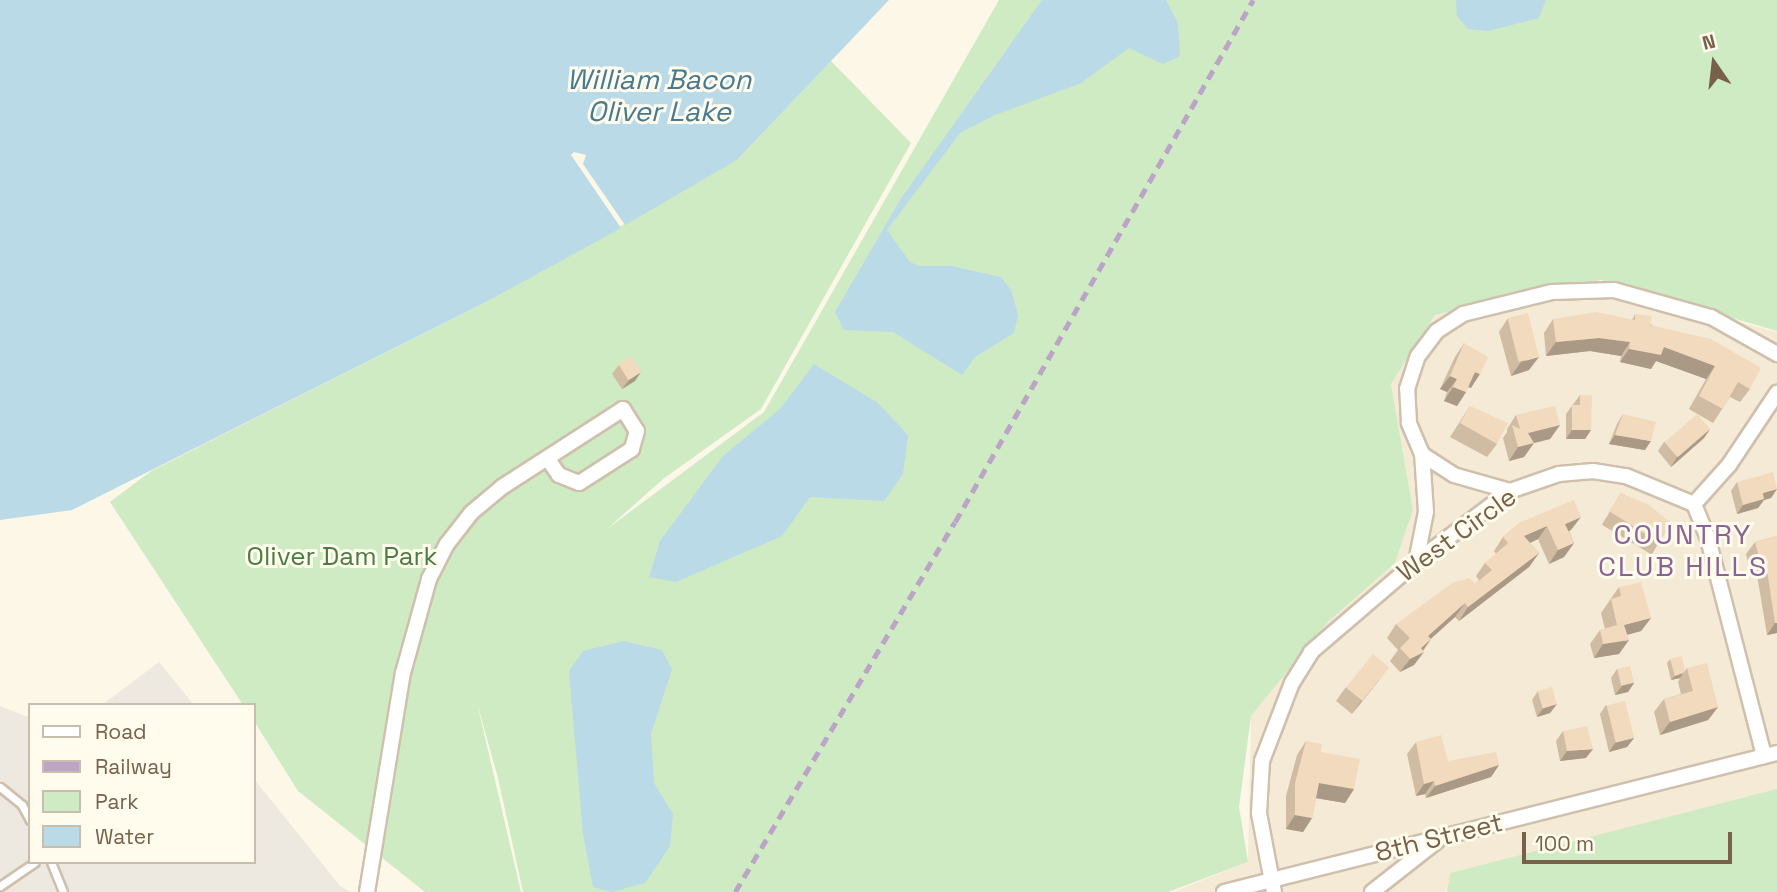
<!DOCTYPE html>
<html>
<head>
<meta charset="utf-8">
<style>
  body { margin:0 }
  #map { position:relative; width:1777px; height:892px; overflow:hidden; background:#fdf7e7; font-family:"Space Grotesk",sans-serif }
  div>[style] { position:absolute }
  .residential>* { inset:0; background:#f4ead5 }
  .industrial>* { inset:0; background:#ede8e0 }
  .green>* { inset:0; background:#ceebc4 }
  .water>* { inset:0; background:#badae7 }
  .roads { filter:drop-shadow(2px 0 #cfc0ad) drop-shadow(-2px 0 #cfc0ad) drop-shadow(0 2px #cfc0ad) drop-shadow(0 -2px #cfc0ad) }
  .service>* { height:7px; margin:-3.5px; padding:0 3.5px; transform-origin:3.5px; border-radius:3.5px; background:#fff }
  .minor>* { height:14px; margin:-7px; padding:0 7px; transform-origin:7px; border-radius:7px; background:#fff }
  .rail>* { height:4.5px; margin-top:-2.25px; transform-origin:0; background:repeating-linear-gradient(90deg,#bca4c7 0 10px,transparent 0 17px) }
  .wall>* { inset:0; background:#d0bba3; transform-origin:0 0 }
  .shaded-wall>* { inset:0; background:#a99985 }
  .building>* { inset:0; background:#f2dabe; transform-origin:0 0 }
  span { translate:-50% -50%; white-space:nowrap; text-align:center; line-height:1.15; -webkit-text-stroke:6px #fffbed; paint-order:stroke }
  .street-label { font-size:26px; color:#77614b }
  .park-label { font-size:26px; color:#4b7c42 }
  .water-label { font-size:28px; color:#477a91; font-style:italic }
  .neighbourhood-label { font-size:28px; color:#8a6293; letter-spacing:2px }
  .legend { position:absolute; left:28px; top:703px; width:228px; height:161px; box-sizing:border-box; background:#fffbed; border:2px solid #c9bdac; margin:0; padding:9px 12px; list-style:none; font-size:21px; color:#77614b }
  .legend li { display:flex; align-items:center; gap:14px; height:35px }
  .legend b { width:35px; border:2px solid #c9bdac }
  .north { position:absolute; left:1679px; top:28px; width:70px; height:70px; -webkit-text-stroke:5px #fffbed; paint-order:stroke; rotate:346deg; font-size:19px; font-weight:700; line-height:28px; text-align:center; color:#77614b }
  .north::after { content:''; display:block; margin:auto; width:24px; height:32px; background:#77614b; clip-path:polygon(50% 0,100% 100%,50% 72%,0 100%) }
  .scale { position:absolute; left:1522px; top:832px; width:210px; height:32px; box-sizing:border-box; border:4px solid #77614b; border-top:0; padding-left:9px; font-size:21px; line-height:24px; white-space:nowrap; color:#77614b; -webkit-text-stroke:5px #fffbed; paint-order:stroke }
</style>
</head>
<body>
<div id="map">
  <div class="residential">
    <div style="clip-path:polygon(1601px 286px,1777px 332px,1777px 790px,1450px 873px,1447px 892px,1173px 892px,1248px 862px,1251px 716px,1328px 622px,1395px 563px,1413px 510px,1391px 384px,1435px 315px)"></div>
  </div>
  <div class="industrial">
    <div style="clip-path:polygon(159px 662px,194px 705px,102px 705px)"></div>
    <div style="clip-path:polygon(0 706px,30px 718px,30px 862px,254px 862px,254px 779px,340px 886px,350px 892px,0 892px)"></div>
  </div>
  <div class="green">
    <div style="clip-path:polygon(999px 0,1777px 0,1777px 331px,1601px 280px,1435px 315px,1391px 384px,1413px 510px,1395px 563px,1328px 622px,1251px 716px,1239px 807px,1248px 862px,1168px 892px,523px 892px,498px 778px,477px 703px,521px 892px,425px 892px,298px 791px,254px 721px,254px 705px,243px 705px,110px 502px,151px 471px,490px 300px,737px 160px,831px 61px,911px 143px,761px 409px,663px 479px,607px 529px,764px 412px)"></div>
    <div style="clip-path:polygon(1777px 789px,1777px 892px,1447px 892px,1450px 873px)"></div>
  </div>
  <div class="water">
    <div style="clip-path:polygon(0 0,889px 0,737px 160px,625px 225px,583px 164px,586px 155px,574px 152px,571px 155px,621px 228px,490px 300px,72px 510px,0 520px)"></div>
    <div style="clip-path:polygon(1042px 0,1166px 0,1178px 23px,1180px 56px,1163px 64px,1129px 48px,1081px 83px,995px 115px,960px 133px,887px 230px,909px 261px,918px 266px,951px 266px,1001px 277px,1011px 290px,1018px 315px,1014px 333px,975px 357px,962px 375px,893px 332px,844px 330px,835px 312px,900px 200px)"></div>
    <div style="clip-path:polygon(1546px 0,1539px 18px,1488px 31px,1468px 29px,1457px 16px,1456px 0)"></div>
    <div style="clip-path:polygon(814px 364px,878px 403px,908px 435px,903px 474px,884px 501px,810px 497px,782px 536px,676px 582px,649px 577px,660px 541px,723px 456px,780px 409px)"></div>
    <div style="clip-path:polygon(623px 641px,662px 650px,672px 669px,651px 734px,654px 783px,673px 814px,670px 846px,645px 883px,612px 892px,593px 887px,583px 834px,569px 671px,583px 651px)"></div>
  </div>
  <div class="roads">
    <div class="service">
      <div style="left:0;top:787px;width:28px;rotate:39deg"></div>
      <div style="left:22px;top:805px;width:17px;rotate:62deg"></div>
      <div style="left:51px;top:862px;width:32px;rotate:68deg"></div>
      <div style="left:0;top:886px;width:42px;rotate:-34.4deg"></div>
    </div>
    <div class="minor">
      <div style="left:1510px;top:491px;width:58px;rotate:-164.1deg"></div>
      <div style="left:1454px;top:475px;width:38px;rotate:-147deg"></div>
      <div style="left:1422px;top:454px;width:34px;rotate:-113deg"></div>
      <div style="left:1409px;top:423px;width:34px;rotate:-93deg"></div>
      <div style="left:1407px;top:389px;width:35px;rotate:-72deg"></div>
      <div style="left:1418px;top:356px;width:31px;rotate:-53deg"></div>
      <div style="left:1437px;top:331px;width:31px;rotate:-33deg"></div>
      <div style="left:1463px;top:314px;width:92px;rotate:-13.9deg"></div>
      <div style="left:1552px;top:292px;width:62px;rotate:-1.8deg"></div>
      <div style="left:1614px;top:290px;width:101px;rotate:15.6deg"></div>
      <div style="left:1711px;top:317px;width:76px;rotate:29.3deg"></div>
      <div style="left:1694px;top:504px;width:52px;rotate:-48.1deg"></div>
      <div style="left:1729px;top:465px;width:87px;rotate:-56.3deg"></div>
      <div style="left:1416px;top:562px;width:51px;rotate:-78.7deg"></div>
      <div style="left:1426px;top:512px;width:58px;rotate:-93.9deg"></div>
      <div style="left:367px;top:892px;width:222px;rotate:-80.7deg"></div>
      <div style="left:403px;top:673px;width:98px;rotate:-74.5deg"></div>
      <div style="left:429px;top:579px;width:39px;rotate:-63deg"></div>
      <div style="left:447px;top:544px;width:39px;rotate:-52deg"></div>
      <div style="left:471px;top:513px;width:40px;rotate:-40deg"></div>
      <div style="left:502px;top:487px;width:144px;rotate:-32.8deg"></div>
      <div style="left:623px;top:409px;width:26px;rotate:58deg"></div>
      <div style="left:637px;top:431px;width:19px;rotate:106deg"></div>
      <div style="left:632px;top:449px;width:63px;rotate:147.3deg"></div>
      <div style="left:579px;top:483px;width:22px;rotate:-158deg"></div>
      <div style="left:559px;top:475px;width:19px;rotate:-125deg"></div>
      <div style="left:1224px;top:892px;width:570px;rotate:-14.11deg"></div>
      <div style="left:1274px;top:892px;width:80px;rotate:-100.8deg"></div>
      <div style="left:1259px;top:813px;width:52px;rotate:-86.7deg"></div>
      <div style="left:1262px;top:761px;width:84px;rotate:-69deg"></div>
      <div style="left:1292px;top:683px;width:36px;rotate:-58deg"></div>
      <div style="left:1311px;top:652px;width:138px;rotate:-40.6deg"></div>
      <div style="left:1416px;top:562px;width:118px;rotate:-37.1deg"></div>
      <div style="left:1510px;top:491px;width:52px;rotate:-19.1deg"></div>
      <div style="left:1559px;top:474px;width:34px;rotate:-5deg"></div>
      <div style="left:1593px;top:471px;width:33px;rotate:9deg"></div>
      <div style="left:1626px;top:476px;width:74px;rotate:22.4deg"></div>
      <div style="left:1694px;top:504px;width:38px;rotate:68deg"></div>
      <div style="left:1708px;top:539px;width:224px;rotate:75.5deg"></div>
      <div style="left:1372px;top:892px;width:83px;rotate:-38.1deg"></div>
    </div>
  </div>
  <div class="rail">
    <div style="left:735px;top:892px;width:430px;rotate:-59.3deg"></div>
    <div style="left:955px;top:522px;width:601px;rotate:-60.28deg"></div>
  </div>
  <div class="wall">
    <div style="clip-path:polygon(1635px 314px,1750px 389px,1740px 402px,1730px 397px,1713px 423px,1689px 409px,1706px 379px,1656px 361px,1651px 369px,1620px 362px,1621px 356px,1590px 351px,1546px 356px,1544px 333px,1553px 319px,1632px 320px)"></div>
    <div style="clip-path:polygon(1508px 318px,1529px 370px,1511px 376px,1499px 332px)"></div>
    <div style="clip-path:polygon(1464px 343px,1471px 388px,1468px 387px,1466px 392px,1457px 406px,1444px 401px,1447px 392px,1440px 389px,1455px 357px)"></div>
    <div style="clip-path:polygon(619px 365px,635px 381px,622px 389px,612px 374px)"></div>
    <div style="clip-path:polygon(1580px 395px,1591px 430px,1585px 439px,1566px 439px,1566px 414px)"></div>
    <div style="clip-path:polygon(1470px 406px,1497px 444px,1487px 457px,1450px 437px)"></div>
    <div style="clip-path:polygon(1623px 414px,1645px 450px,1609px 444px,1617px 424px)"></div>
    <div style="clip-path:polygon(1516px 415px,1560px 425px,1550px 439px,1534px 443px,1524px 457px,1509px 461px,1503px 438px,1507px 432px,1507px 429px)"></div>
    <div style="clip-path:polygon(1710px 429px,1704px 438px,1671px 467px,1658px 451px,1664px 442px)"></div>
    <div style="clip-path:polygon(1737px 482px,1777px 489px,1771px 498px,1764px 500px,1758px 508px,1737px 514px,1731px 491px)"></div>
    <div style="left:1621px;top:493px;width:58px;height:37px;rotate:31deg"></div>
    <div style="clip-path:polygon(1521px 522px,1571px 530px,1569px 531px,1574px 543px,1564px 557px,1549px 564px,1538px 539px,1530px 543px,1539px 553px,1529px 567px,1459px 621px,1455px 617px,1431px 639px,1414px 665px,1400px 672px,1390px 661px,1398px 650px,1387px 638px,1396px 624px,1475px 584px,1479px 580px,1476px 576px,1485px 563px,1496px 554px,1494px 551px,1503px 537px)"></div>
    <div style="clip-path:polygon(1777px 536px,1777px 633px,1767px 635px,1757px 575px,1750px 570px,1746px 554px,1755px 542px)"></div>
    <div style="clip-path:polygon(1619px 587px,1651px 618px,1641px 631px,1627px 635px,1619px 654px,1594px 658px,1590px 644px,1600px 630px,1605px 629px,1601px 613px)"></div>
    <div style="clip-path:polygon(1670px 659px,1685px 671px,1687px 668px,1718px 707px,1708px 720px,1660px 735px,1654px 712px,1664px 699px,1681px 694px,1678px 682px,1680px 678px,1671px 680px,1667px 663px)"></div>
    <div style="clip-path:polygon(1617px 669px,1634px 683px,1628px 692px,1615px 695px,1611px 678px)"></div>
    <div style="clip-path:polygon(1379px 680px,1352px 714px,1336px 701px,1346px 687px)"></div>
    <div style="clip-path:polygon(1538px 691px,1557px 704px,1550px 713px,1537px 717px,1532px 700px)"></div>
    <div style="clip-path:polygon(1606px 705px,1634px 738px,1627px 747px,1609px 752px,1600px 714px)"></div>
    <div style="clip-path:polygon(1563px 731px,1586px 758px,1560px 761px,1556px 741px)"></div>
    <div style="clip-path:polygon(1306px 741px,1321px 752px,1354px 789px,1345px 803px,1316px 798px,1312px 818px,1303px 832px,1286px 829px,1286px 796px,1297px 755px)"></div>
    <div style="clip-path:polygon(1416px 742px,1448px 761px,1499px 765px,1491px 777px,1426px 798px,1425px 794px,1416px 796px,1407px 754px)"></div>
  </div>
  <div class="shaded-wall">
    <div style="clip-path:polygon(1599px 338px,1630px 342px,1621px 356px,1590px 351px,1546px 356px,1556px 342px)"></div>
    <div style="clip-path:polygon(1664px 347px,1715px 366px,1706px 379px,1656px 361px,1651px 369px,1620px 362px,1629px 349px)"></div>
    <div style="clip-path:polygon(1539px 357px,1529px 370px,1511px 376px,1521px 362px)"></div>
    <div style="clip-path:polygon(641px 372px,635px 381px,622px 389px,629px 380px)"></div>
    <div style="clip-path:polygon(1475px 372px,1480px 374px,1471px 388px,1465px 386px)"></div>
    <div style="clip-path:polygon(1450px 376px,1457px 379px,1447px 392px,1440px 389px)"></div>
    <div style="clip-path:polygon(1453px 387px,1466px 392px,1457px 406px,1444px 401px)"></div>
    <div style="clip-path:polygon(1560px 425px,1550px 439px,1518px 447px,1528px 433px)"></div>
    <div style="clip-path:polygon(1710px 429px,1704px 438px,1671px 467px,1677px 457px)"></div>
    <div style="clip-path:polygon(1572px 430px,1591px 430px,1585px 439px,1566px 439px)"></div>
    <div style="clip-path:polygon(1615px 435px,1651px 441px,1645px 450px,1609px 444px)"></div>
    <div style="clip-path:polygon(1534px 443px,1524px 457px,1509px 461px,1518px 447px)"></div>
    <div style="clip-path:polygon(1777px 489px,1771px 498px,1764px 500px,1758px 508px,1737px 514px,1743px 505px,1763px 493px)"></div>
    <div style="clip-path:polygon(1581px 517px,1571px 530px,1556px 537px,1565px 524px)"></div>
    <div style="clip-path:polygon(1547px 526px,1538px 539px,1515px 550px,1524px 536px)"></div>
    <div style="clip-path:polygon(1574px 543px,1564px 557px,1549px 564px,1558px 550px)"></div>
    <div style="clip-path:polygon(1539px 553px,1529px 567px,1459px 621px,1468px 607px)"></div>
    <div style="clip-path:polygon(1465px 603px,1455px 617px,1418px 650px,1428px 636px)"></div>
    <div style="clip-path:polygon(1651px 618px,1641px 631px,1615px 638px,1624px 625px)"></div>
    <div style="clip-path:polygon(1775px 623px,1777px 623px,1777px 633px,1767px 635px)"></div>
    <div style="clip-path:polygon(1431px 639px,1421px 653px,1424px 652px,1414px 665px,1400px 672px,1410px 659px)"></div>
    <div style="clip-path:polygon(1629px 640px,1619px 654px,1594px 658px,1603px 644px)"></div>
    <div style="clip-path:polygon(1389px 667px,1379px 680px,1352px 714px,1362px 700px)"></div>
    <div style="clip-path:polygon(1683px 673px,1680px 678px,1671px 680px,1675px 676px)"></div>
    <div style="clip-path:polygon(1634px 683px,1628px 692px,1615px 695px,1622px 686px)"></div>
    <div style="clip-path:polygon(1557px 704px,1550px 713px,1537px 717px,1543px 708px)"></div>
    <div style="clip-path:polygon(1718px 707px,1708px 720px,1660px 735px,1670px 722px)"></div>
    <div style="clip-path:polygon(1634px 738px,1627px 747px,1609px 752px,1615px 743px)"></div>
    <div style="clip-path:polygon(1593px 749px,1586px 758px,1560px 761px,1567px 751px)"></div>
    <div style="clip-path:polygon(1499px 765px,1491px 777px,1426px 798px,1435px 786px)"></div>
    <div style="clip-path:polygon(1434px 781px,1425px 794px,1416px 796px,1424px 784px)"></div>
    <div style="clip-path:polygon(1319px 783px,1354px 789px,1345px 803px,1309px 797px)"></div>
    <div style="clip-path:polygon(1295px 815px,1312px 818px,1303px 832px,1286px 829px)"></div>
  </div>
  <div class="building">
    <div style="clip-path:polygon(1596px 312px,1635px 320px,1635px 314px,1652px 316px,1650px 325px,1711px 339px,1761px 368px,1750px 389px,1738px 382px,1723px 409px,1699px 396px,1715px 366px,1664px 347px,1661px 355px,1629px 349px,1630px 342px,1599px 338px,1556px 342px,1553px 319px)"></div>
    <div style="left:1528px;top:313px;width:45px;height:21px;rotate:76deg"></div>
    <div style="clip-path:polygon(1464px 343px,1488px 357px,1480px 374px,1475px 372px,1466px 392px,1453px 387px,1457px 379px,1450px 376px)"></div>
    <div style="left:631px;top:356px;width:19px;height:15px;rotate:58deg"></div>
    <div style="clip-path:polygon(1580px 395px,1592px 395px,1591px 430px,1572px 430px,1572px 405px,1580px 405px)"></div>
    <div style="clip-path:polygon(1470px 406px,1508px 423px,1497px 444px,1460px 423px)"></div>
    <div style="clip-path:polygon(1555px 406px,1560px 425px,1528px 433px,1534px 443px,1518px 447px,1512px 425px,1520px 429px,1516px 415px)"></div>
    <div style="clip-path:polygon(1623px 414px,1656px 422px,1651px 441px,1615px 435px)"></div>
    <div style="left:1697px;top:414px;width:20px;height:43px;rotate:49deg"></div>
    <div style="clip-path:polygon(1773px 472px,1777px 489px,1763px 493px,1764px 499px,1743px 505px,1737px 482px)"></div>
    <div style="clip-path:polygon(1621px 493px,1649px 505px,1671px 523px,1658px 542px,1609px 511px)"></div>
    <div style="clip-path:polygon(1574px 500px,1581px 517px,1565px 524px,1574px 543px,1558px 550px,1547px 526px,1524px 536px,1539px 553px,1468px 607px,1465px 603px,1428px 636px,1431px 639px,1421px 648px,1424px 652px,1410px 659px,1400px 648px,1410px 638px,1396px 624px,1454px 582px,1470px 578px,1475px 584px,1492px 570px,1485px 563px,1508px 543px,1503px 537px,1521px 522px)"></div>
    <div style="clip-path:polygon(1777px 536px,1777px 623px,1775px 623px,1766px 563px,1759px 558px,1755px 542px)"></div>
    <div style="clip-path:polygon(1641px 582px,1651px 618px,1624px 625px,1629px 640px,1603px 644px,1600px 630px,1617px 625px,1611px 599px,1621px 596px,1619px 587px)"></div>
    <div style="left:1373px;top:654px;width:21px;height:43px;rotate:39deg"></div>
    <div style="clip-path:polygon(1682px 656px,1685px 671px,1683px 673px,1675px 676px,1670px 659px)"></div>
    <div style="clip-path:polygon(1707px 663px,1718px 707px,1670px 722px,1664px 699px,1693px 691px,1687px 668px)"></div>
    <div style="left:1630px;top:666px;width:17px;height:13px;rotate:77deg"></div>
    <div style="left:1552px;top:687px;width:18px;height:15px;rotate:74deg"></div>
    <div style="left:1625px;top:701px;width:38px;height:19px;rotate:76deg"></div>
    <div style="clip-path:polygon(1587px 726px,1593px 749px,1567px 751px,1563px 731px)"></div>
    <div style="clip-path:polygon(1441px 735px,1448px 761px,1496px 752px,1499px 765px,1435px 786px,1434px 781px,1424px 784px,1416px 742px)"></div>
    <div style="clip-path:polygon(1306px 741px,1322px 744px,1321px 752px,1360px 759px,1354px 789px,1319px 783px,1312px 818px,1295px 815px,1295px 783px)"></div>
  </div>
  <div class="street-label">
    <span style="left:1457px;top:535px;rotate:-36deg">West Circle</span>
    <span style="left:1439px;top:838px;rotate:-14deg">8th Street</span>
  </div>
  <div class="park-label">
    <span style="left:342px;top:557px">Oliver Dam Park</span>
  </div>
  <div class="water-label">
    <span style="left:659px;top:95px">William Bacon<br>Oliver Lake</span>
  </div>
  <div class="neighbourhood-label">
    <span style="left:1683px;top:550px">COUNTRY<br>CLUB HILLS</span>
  </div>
  <ul class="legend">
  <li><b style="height:9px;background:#fff"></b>Road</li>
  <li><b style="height:9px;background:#bca4c7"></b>Railway</li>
  <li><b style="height:19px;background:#ceebc4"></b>Park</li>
  <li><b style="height:19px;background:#badae7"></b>Water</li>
  </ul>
  <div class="north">N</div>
  <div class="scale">100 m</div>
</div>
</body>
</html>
